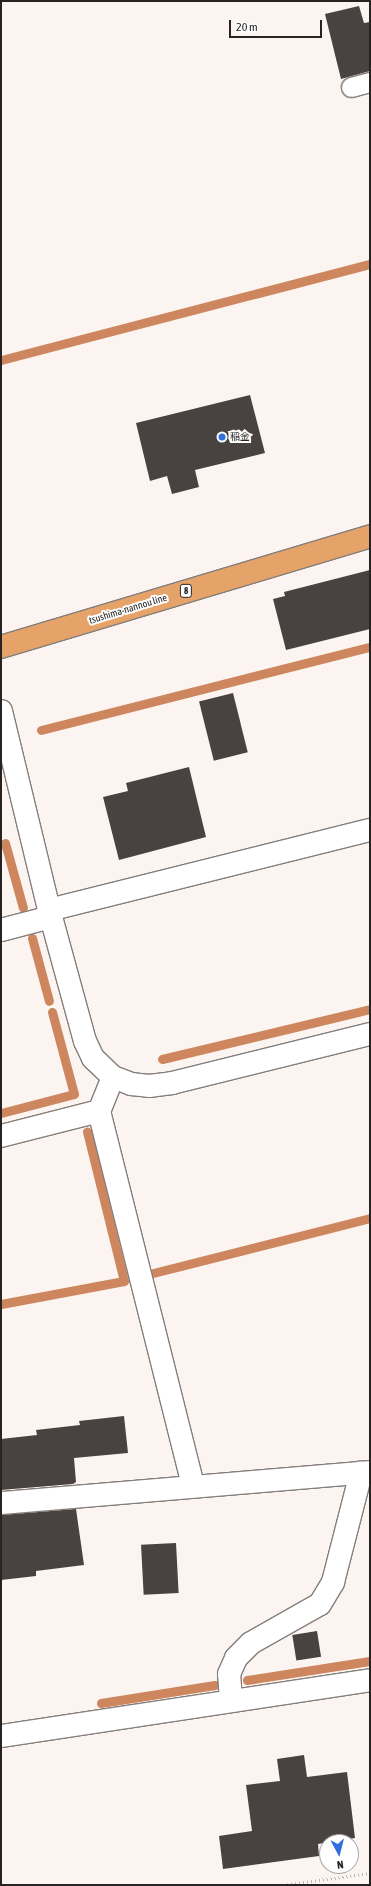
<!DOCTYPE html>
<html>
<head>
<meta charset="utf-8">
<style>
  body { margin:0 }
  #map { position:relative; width:371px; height:1886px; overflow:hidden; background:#fbf4f0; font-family:"Asap Condensed","Noto Sans JP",sans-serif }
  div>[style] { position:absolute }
  .stream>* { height:9px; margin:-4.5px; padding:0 4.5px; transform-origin:4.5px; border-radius:4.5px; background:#cd865d }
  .building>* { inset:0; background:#484340; transform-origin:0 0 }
  .path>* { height:2.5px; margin-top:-1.25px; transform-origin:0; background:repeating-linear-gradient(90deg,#bbb5b2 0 1px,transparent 0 4px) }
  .roads { filter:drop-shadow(1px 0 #847e7b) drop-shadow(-1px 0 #847e7b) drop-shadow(0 1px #847e7b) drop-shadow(0 -1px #847e7b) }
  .service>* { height:19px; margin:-9.5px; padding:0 9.5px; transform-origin:9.5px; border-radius:9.5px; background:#fff }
  .minor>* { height:22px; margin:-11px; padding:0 11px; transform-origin:11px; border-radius:11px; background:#fff }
  .tertiary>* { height:22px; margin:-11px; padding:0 11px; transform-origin:11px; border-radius:11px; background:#fff }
  .primary>* { height:22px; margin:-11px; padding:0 11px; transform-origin:11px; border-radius:11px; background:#e6a369 }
  .dots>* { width:11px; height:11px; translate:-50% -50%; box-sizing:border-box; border:2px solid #fff; border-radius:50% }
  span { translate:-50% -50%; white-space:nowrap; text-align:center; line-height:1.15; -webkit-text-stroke:4px #fff; paint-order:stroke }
  .shield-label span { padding:1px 3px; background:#fff; border:1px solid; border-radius:3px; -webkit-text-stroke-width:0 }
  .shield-label { font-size:9px; color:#262322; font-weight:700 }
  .poi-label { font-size:10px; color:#262322 }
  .left { translate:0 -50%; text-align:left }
  .street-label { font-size:10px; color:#262322 }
  .frame { position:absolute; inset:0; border:2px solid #262322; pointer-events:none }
  .north { position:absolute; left:319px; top:1834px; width:40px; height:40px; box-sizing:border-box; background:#fff; border:1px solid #a8a7a7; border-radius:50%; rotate:173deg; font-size:11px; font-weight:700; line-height:16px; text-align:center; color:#262322 }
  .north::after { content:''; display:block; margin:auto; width:14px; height:18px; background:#306fdc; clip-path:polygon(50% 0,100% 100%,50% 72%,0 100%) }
  .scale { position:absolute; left:229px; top:20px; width:93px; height:18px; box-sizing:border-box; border:2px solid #262322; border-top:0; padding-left:5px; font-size:12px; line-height:14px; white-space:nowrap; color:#262322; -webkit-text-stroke:3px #fff; paint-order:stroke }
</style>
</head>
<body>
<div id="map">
  <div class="stream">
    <div style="left:1px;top:360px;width:381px;rotate:-14.6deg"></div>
    <div style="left:41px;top:730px;width:339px;rotate:-14.2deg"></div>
    <div style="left:5px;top:843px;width:67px;rotate:74.5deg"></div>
    <div style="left:32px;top:938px;width:65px;rotate:74.9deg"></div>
    <div style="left:162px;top:1059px;width:214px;rotate:-13.5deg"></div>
    <div style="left:1px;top:1113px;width:75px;rotate:-14.6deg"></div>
    <div style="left:74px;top:1094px;width:85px;rotate:-105deg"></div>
    <div style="left:153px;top:1273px;width:224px;rotate:-14.2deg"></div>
    <div style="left:1px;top:1304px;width:125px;rotate:-10.6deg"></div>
    <div style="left:124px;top:1281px;width:154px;rotate:-103.9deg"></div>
    <div style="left:247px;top:1680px;width:124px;rotate:-8.8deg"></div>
    <div style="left:101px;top:1703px;width:115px;rotate:-9deg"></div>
  </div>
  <div class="building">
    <div style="clip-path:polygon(359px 6px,364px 23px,370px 22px,370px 71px,341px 79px,325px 14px)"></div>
    <div style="clip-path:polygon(250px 395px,265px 453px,195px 470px,199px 487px,172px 494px,167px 476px,150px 481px,136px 423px)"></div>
    <div style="clip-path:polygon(370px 570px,370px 629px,286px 650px,273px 599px,285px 596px,284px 592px)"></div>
    <div style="left:233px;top:693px;width:61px;height:35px;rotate:76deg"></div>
    <div style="clip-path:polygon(189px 767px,206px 837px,119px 860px,103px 797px,128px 791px,126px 783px)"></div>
    <div style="clip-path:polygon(124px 1416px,128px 1453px,74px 1458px,76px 1482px,73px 1484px,1px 1490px,1px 1439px,37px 1435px,36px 1430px,80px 1425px,79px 1421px)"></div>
    <div style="clip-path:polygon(76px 1509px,84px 1565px,36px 1571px,36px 1576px,1px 1580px,1px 1515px)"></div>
    <div style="left:176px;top:1543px;width:50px;height:35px;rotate:87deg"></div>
    <div style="left:317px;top:1631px;width:26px;height:25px;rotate:81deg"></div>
    <div style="clip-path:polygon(304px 1755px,307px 1777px,347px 1772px,355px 1838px,318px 1844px,319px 1856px,223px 1869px,219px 1836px,252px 1831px,246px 1785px,280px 1781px,277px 1759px)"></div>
  </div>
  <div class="path">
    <div style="left:283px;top:1885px;width:88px;rotate:-7.9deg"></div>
  </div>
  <div class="roads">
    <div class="service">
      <div style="left:351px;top:87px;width:20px;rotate:-15deg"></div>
    </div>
    <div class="minor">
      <div style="left:49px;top:910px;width:331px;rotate:-14deg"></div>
      <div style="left:1px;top:930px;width:52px;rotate:-14.6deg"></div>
      <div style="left:113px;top:1077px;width:37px;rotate:112deg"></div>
      <div style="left:99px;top:1111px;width:387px;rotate:75.9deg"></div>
      <div style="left:1px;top:1136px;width:101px;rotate:-14.3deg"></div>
      <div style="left:1px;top:1503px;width:370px;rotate:-4.8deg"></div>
      <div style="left:231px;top:1701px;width:27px;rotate:-94deg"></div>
      <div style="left:229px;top:1674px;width:17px;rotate:-66deg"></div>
      <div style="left:236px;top:1658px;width:21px;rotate:-45deg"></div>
      <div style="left:251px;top:1643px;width:79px;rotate:-29.5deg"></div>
      <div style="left:320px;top:1604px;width:26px;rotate:-59deg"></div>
      <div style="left:333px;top:1582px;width:113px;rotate:-75.6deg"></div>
      <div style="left:1px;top:1736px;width:373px;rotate:-8.6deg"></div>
    </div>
    <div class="tertiary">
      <div style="left:1px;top:711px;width:212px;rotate:76.4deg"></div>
      <div style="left:51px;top:917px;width:129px;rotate:74.7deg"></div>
      <div style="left:85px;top:1041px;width:19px;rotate:65deg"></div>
      <div style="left:93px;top:1058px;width:28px;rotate:44deg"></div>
      <div style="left:113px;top:1077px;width:19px;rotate:21deg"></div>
      <div style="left:131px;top:1084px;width:18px;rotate:6deg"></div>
      <div style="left:149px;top:1086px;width:23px;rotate:-7deg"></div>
      <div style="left:172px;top:1083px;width:204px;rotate:-13.9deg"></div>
    </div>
    <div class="primary">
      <div style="left:1px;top:647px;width:385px;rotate:-16.7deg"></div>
    </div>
  </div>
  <div class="dots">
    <div style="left:222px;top:437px;background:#306fdc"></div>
  </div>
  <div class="shield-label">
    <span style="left:186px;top:591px">8</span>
  </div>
  <div class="poi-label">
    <span class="left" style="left:230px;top:437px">稲金</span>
  </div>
  <div class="street-label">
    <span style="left:128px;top:609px;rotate:-17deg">tsushima-nannou line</span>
  </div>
  <div class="frame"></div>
  <div class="north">N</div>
  <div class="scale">20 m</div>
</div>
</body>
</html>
